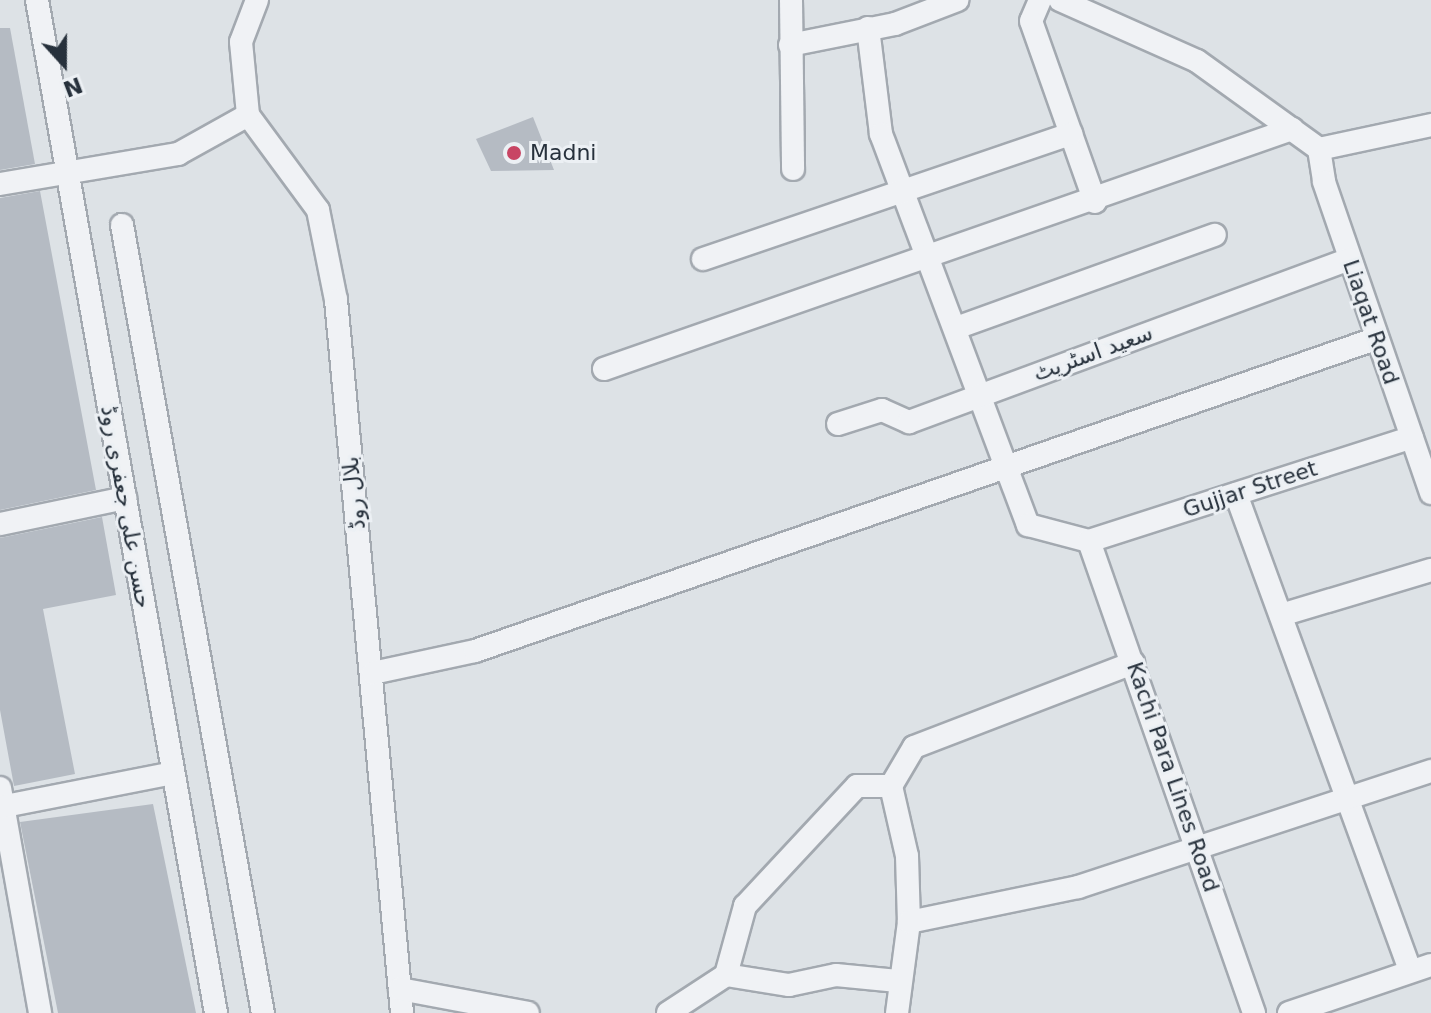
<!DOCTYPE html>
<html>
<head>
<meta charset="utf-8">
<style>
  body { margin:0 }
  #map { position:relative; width:1431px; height:1013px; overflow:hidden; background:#dde2e6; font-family:"DejaVu Sans","Noto Sans Arabic",sans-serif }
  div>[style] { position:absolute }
  .building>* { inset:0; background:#b5bbc3 }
  .roads { filter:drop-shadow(2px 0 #a3a9b0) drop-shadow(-2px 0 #a3a9b0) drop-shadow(0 2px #a3a9b0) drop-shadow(0 -2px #a3a9b0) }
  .street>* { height:22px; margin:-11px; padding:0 11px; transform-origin:11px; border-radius:11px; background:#f0f2f5 }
  .dots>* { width:22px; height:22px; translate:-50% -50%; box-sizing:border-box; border:4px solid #ecf0f4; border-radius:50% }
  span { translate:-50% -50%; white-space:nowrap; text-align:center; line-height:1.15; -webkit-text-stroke:6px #ecf0f4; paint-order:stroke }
  .poi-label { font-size:22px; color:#27313c }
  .left { translate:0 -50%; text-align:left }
  .street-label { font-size:22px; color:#27313c }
  .north { position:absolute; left:24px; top:24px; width:80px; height:80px; -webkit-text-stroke:6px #ecf0f4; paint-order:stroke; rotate:159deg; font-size:22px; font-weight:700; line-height:32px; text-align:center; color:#27313c }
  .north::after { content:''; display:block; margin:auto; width:28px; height:36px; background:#27313c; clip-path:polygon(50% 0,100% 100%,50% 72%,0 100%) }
</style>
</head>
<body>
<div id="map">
  <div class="building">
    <div style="clip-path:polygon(0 28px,10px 28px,35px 164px,0 170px)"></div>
    <div style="clip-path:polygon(533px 117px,554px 170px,491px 171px,476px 139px)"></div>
    <div style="clip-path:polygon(40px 191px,96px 490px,0 510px,0 198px)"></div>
    <div style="clip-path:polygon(102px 517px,116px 595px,43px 609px,75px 774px,14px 786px,0 710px,0 538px)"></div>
    <div style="clip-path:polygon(153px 804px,196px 1013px,58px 1013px,20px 822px)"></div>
  </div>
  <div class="roads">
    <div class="street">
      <div style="left:37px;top:0;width:1029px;rotate:79.98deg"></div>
      <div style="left:257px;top:0;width:45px;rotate:110.9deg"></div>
      <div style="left:241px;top:42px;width:73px;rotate:84.5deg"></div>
      <div style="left:248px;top:115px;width:118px;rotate:53.6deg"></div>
      <div style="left:318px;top:210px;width:92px;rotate:78.7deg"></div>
      <div style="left:336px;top:300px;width:716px;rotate:84.71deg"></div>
      <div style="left:791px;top:0;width:169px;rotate:89.3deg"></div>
      <div style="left:1040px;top:0;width:23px;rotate:113deg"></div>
      <div style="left:1031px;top:21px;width:192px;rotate:70.5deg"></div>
      <div style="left:1060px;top:0;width:150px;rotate:24deg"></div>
      <div style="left:1197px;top:61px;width:150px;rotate:35.8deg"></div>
      <div style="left:1319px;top:149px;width:115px;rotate:-12.1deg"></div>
      <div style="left:868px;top:28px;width:107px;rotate:83deg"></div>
      <div style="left:881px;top:134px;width:418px;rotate:69.4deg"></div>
      <div style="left:1028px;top:525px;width:63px;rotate:14.7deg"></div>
      <div style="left:790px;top:45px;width:107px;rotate:-11.3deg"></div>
      <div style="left:895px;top:24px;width:67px;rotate:-20.9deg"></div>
      <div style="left:1319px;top:149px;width:33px;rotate:81deg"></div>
      <div style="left:1324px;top:182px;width:329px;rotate:71deg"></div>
      <div style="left:0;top:184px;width:181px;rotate:-9.6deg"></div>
      <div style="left:178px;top:154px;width:80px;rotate:-29.1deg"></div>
      <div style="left:122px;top:225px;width:801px;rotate:79.86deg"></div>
      <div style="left:703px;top:259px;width:389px;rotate:-18.8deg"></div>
      <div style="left:956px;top:328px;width:275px;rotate:-19.8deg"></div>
      <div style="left:604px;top:369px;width:729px;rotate:-19.23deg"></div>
      <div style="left:838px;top:424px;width:46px;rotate:-17.7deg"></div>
      <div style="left:882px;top:410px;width:30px;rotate:24deg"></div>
      <div style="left:909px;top:422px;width:469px;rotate:-20.3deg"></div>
      <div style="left:1236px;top:494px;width:507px;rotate:69.92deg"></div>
      <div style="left:0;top:524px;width:128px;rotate:-11.7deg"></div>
      <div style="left:1089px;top:541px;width:500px;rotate:70.73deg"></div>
      <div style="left:1089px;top:541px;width:339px;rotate:-17.8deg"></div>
      <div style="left:1281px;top:615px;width:157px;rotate:-16.7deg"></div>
      <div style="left:373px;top:673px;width:104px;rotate:-12.2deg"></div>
      <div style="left:475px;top:651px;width:953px;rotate:-19.12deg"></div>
      <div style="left:891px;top:786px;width:45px;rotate:-59.5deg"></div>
      <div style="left:914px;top:747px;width:235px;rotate:-21deg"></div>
      <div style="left:891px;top:786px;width:72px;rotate:77.1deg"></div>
      <div style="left:907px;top:856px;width:66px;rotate:88.3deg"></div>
      <div style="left:909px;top:922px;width:92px;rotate:97.5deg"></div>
      <div style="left:0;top:788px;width:229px;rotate:79.9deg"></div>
      <div style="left:0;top:807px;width:176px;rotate:-11.1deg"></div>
      <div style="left:909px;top:922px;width:173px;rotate:-11.7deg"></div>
      <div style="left:1078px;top:887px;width:372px;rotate:-18.2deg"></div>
      <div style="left:726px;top:975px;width:64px;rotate:9deg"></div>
      <div style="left:789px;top:985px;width:48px;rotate:-12deg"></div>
      <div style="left:836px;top:975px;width:62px;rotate:5.5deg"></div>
      <div style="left:400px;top:989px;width:130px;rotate:10.6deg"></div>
      <div style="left:668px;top:1013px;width:69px;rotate:-33.2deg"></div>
      <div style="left:726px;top:975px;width:72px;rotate:-74.6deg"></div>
      <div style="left:745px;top:906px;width:164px;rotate:-47deg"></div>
      <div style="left:857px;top:786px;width:34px"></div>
      <div style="left:1289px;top:1013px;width:150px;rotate:-18.7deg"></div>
    </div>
  </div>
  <div class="dots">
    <div style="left:514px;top:153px;background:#c84564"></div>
  </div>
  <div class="poi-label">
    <span class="left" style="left:530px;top:153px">Madni</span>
  </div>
  <div class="street-label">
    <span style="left:1371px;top:322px;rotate:71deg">Liaqat Road</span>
    <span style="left:1093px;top:353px;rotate:-20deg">سعید اسٹریٹ</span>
    <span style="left:1250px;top:489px;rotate:-18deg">Gujjar Street</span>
    <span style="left:354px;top:493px;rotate:-96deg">بلال روڈ</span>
    <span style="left:126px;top:507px;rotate:80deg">حسن علی جعفری روڈ</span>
    <span style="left:1173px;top:777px;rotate:71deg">Kachi Para Lines Road</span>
  </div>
  <div class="north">N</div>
</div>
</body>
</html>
